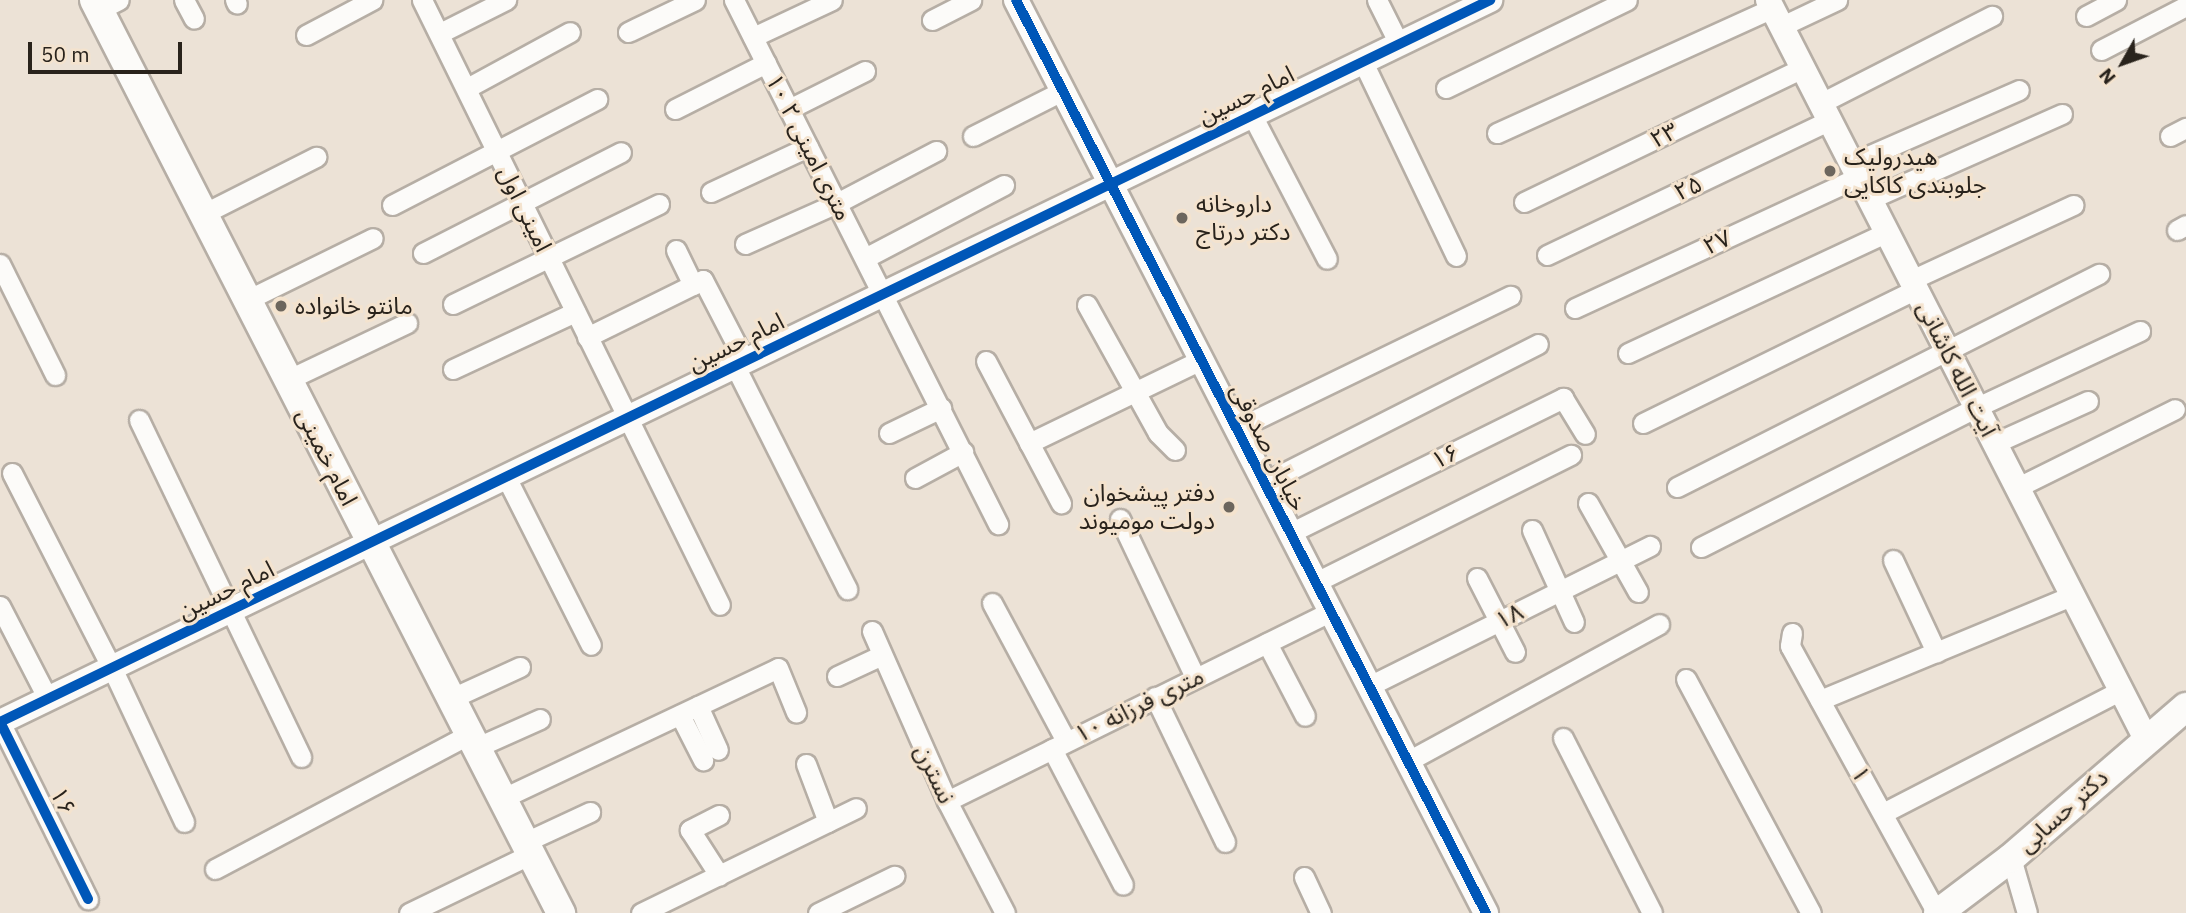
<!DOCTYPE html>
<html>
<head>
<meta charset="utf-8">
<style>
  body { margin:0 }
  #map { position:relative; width:2186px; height:913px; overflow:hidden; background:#ece2d6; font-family:"IBM Plex Sans","Noto Sans Arabic",sans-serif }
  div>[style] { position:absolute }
  .roads { filter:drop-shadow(2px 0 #b6aea5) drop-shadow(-2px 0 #b6aea5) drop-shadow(0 2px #b6aea5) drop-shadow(0 -2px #b6aea5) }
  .minor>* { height:19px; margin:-9.5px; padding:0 9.5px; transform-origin:9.5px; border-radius:9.5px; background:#fcfbf9 }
  .tertiary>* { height:24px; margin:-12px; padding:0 12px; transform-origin:12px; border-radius:12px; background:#fcfbf9 }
  .secondary>* { height:28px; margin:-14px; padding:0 14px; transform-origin:14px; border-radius:14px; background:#fcfbf9 }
  .cycleway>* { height:10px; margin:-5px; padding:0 5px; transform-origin:5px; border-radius:5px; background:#0057b8 }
  .dots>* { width:19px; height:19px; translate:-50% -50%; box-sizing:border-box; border:4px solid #f4e3ce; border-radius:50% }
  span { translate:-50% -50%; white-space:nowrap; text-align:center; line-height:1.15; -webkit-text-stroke:6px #f4e3ce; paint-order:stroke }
  .street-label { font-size:24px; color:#29231c }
  .poi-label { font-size:24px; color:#29231c }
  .left { translate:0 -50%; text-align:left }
  .right { translate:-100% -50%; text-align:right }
  .north { position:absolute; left:2088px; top:28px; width:70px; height:70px; -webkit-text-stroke:5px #f4e3ce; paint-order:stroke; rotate:230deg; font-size:19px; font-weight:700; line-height:28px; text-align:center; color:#29231c }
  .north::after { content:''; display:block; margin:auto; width:24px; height:32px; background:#29231c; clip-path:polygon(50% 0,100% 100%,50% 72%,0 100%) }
  .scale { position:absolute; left:28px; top:42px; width:154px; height:32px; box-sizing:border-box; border:4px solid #29231c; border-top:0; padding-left:9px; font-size:21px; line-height:24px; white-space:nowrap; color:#29231c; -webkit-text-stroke:5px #f4e3ce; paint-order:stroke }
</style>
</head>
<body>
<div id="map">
  <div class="roads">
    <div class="minor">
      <div style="left:184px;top:0;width:21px;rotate:62deg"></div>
      <div style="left:235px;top:0;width:4px;rotate:63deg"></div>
      <div style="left:422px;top:0;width:674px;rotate:63.78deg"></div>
      <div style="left:734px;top:0;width:587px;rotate:63.26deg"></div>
      <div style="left:1377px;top:0;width:49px;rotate:63.4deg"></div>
      <div style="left:99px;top:10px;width:22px;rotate:-27deg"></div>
      <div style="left:2086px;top:16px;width:34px;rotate:-28deg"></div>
      <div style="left:932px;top:20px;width:44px;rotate:-27.1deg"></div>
      <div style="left:1782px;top:26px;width:61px;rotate:-25.3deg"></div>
      <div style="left:628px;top:32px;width:74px;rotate:-25.5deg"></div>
      <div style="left:440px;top:33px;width:74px;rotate:-26.6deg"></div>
      <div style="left:306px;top:35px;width:75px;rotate:-27.9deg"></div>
      <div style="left:753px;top:37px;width:87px;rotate:-25.1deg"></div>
      <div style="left:2101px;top:50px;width:96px;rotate:-27.4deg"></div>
      <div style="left:1363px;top:62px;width:215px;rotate:64.4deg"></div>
      <div style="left:467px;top:88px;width:117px;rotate:-28.5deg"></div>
      <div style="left:1446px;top:88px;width:201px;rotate:-25.9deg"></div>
      <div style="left:1821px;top:103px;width:192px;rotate:-27deg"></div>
      <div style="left:675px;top:109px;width:102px;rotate:-26.8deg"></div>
      <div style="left:789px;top:109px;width:85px;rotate:-26.6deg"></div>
      <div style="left:1252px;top:115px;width:162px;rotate:62.5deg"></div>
      <div style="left:1497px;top:133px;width:303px;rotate:-24.4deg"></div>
      <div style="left:973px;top:136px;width:100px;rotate:-26.8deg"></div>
      <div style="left:2170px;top:136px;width:18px;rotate:-27deg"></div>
      <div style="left:1852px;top:163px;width:182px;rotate:-23.6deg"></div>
      <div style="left:711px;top:192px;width:107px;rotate:-24.9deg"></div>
      <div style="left:1870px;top:199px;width:210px;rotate:-23.9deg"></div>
      <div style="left:1524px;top:202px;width:310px;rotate:-25.7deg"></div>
      <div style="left:392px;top:205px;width:231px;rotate:-27.3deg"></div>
      <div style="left:203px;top:214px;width:127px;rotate:-26.8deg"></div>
      <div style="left:2177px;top:230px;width:10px;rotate:-29deg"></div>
      <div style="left:745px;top:244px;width:101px;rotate:-24deg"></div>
      <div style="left:837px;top:203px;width:112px;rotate:-27.7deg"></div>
      <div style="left:676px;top:250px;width:39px;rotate:64deg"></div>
      <div style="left:423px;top:253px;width:222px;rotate:-27deg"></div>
      <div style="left:1547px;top:255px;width:314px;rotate:-25.5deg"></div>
      <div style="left:865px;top:258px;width:157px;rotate:-27.7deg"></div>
      <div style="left:0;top:264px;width:124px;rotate:63.6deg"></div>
      <div style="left:1911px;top:280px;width:179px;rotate:-24.8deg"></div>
      <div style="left:247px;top:300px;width:140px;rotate:-26.2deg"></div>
      <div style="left:453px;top:304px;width:229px;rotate:-25.9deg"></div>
      <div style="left:1087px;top:305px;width:146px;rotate:61deg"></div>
      <div style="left:1158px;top:433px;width:24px;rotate:45deg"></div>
      <div style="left:1575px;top:308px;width:313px;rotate:-24.8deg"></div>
      <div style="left:587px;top:337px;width:129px;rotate:-26.2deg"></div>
      <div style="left:703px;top:280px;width:91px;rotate:62.6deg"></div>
      <div style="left:1628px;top:353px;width:286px;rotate:-25deg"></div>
      <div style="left:986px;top:361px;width:161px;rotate:62.2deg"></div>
      <div style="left:735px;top:366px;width:250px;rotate:63.3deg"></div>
      <div style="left:453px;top:369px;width:135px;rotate:-25deg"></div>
      <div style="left:287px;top:380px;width:133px;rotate:-25.4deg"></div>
      <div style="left:139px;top:420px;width:374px;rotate:64.3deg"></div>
      <div style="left:1643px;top:423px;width:304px;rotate:-26.1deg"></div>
      <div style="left:1236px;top:429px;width:305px;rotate:-25.9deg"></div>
      <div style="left:889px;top:433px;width:58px;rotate:-25.7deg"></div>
      <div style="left:1029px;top:443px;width:191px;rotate:-25.8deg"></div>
      <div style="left:1995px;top:443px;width:102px;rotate:-24.3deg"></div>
      <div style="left:12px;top:473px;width:219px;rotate:62.9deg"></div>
      <div style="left:112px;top:668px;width:170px;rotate:64.9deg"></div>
      <div style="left:506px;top:477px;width:188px;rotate:63.2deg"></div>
      <div style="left:915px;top:478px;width:55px;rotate:-28.4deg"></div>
      <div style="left:1264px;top:483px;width:307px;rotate:-26.9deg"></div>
      <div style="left:1677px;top:487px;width:473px;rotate:-26.8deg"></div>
      <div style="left:2018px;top:487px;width:175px;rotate:-26.4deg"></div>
      <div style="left:1588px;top:503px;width:102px;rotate:60.7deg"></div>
      <div style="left:1120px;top:519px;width:175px;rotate:64.6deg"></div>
      <div style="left:1532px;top:530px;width:101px;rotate:65.5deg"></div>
      <div style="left:1290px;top:533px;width:305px;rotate:-26.3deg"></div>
      <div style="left:1563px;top:398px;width:42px;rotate:58.6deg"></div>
      <div style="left:1701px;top:547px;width:309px;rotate:-26.9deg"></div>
      <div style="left:1977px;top:407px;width:180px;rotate:-25deg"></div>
      <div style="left:1893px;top:560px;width:102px;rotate:64.9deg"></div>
      <div style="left:1477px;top:578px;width:83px;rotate:62.8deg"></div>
      <div style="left:1316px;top:582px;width:285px;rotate:-26.5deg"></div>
      <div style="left:992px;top:603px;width:157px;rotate:61.8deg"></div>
      <div style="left:0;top:606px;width:105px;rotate:62.7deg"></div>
      <div style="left:872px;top:631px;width:186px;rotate:66.2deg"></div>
      <div style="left:947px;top:801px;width:126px;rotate:62.6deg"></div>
      <div style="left:1792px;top:633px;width:13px;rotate:99deg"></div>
      <div style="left:1790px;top:646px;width:305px;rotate:61.2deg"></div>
      <div style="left:1267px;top:643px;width:82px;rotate:62.5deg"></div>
      <div style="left:837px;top:676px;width:47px;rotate:-24.9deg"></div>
      <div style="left:1686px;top:679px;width:265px;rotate:61.9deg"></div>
      <div style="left:1369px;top:686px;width:314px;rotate:-26.5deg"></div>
      <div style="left:1155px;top:697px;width:161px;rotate:64.2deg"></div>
      <div style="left:450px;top:699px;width:77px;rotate:-24.6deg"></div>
      <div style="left:1820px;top:700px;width:274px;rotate:-22.5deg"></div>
      <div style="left:698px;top:706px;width:48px;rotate:65.6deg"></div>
      <div style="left:680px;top:715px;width:51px;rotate:62.9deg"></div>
      <div style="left:0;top:722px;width:198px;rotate:63.6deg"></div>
      <div style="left:1563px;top:738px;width:196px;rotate:63deg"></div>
      <div style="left:475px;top:748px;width:71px;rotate:-24deg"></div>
      <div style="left:1052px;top:749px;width:153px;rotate:62.4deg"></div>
      <div style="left:1408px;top:761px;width:286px;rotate:-28.6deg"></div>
      <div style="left:806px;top:764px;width:62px;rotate:69.2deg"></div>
      <div style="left:501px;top:799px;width:306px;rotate:-25.3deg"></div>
      <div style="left:778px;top:668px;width:48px;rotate:67.8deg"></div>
      <div style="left:947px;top:801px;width:428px;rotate:-26.3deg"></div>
      <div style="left:1883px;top:813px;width:268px;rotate:-27.3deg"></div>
      <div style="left:719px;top:815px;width:33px;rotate:153deg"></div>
      <div style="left:690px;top:830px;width:54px;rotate:57.2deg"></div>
      <div style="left:523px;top:843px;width:74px;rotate:-24.8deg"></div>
      <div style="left:2011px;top:858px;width:57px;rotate:73.8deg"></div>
      <div style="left:215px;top:869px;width:286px;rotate:-27.9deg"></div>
      <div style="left:1304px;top:877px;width:40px;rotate:65deg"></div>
      <div style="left:409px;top:913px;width:133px;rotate:-25.8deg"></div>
      <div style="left:641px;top:913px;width:239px;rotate:-26deg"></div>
      <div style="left:818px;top:913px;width:85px;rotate:-26deg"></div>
    </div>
    <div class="tertiary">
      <div style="left:1016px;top:0;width:1027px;rotate:62.76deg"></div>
      <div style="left:1768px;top:0;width:828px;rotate:62.91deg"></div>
      <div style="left:0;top:722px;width:1656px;rotate:-25.85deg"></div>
    </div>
    <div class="secondary">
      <div style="left:94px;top:0;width:1026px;rotate:62.91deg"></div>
      <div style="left:1938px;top:913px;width:91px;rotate:-37deg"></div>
      <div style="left:2011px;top:858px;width:231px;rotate:-40.8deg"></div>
    </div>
  </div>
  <div class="cycleway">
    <div style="left:1016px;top:0;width:1027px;rotate:62.76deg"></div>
    <div style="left:88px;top:899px;width:198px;rotate:-116.4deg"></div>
    <div style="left:0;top:722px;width:1656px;rotate:-25.85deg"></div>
  </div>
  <div class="dots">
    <div style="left:1830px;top:171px;background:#6d665d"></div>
    <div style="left:1182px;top:218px;background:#6d665d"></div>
    <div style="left:281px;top:306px;background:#6d665d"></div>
    <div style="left:1229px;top:507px;background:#6d665d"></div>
  </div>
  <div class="street-label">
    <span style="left:1246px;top:95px;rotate:-26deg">امام حسین</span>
    <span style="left:1664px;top:135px;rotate:-26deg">۲۳</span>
    <span style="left:809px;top:147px;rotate:63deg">۱۰ متری امینی ۲</span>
    <span style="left:1688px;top:188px;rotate:-25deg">۲۵</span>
    <span style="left:525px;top:209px;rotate:64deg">امینی اول</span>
    <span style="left:1717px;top:242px;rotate:-25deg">۲۷</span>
    <span style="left:736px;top:342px;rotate:-26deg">امام حسین</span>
    <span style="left:1957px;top:369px;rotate:63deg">آیت الله کاشانی</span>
    <span style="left:1269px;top:447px;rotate:63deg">خیابان صدوقی</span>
    <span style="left:1445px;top:456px;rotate:-26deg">۱۶</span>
    <span style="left:327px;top:457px;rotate:63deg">امام خمینی</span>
    <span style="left:226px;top:590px;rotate:-26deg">امام حسین</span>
    <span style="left:1509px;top:616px;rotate:-27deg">۱۸</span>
    <span style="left:1139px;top:705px;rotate:-26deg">۱۰ متری فرزانه</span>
    <span style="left:935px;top:774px;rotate:65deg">نسترن</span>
    <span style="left:1861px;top:774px;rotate:61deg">۱</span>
    <span style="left:63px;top:801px;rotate:63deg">۱۶</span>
    <span style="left:2063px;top:811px;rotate:-42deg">دکتر حسابی</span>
  </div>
  <div class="poi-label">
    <span class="left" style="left:1844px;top:171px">هیدرولیک<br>جلوبندی کاکایی</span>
    <span class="left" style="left:1196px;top:218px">داروخانه<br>دکتر درتاج</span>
    <span class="left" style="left:295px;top:306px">مانتو خانواده</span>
    <span class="right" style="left:1215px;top:507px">دفتر پیشخوان<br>دولت مومیوند</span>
  </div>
  <div class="north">N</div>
  <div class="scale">50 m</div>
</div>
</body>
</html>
